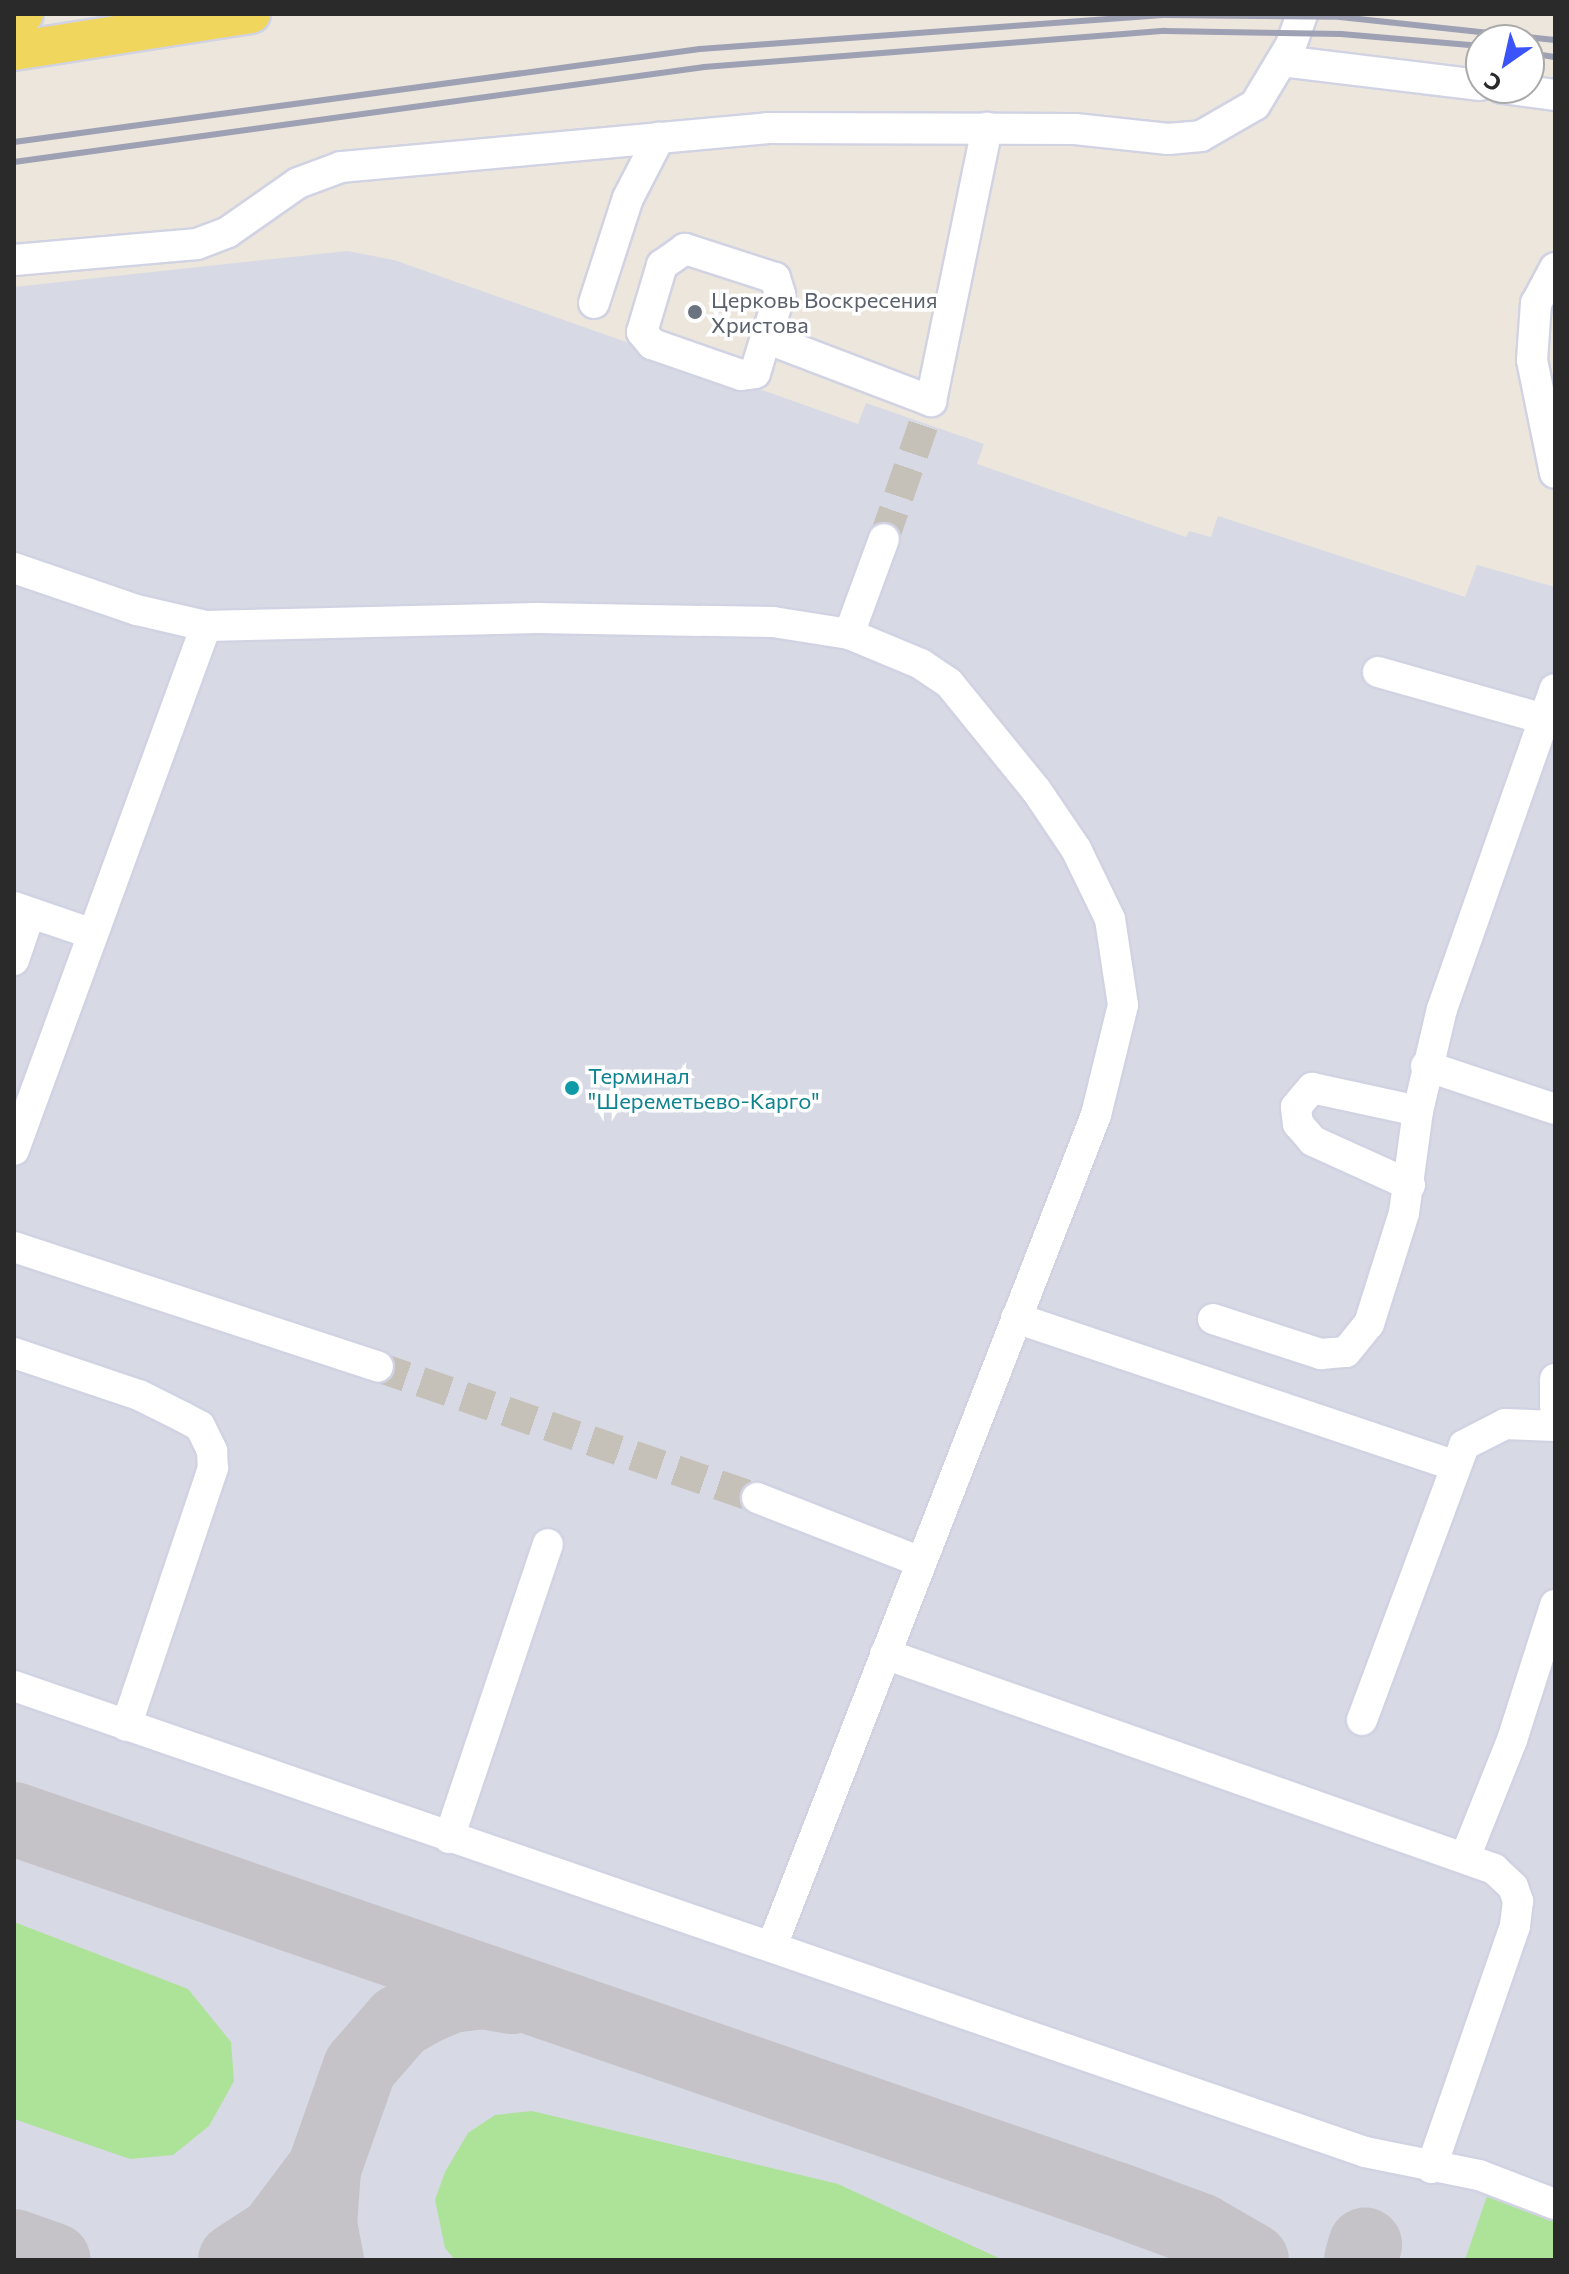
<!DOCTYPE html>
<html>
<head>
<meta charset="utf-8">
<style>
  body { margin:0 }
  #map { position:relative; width:1569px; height:2274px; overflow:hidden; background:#ece6dc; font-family:Commissioner,sans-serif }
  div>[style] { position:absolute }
  .airport>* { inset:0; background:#d7d9e5 }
  .green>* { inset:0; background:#ade398 }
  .taxiway>* { height:74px; margin:-37px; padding:0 37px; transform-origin:37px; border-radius:37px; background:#c5c3c8 }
  .minor-tunnel>* { height:30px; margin-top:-15px; transform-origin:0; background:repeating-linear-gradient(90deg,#c5c0b8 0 30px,transparent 0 45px) }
  .roads { filter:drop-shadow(2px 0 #d1d3e3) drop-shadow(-2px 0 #d1d3e3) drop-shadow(0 2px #d1d3e3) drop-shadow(0 -2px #d1d3e3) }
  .minor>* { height:30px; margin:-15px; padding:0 15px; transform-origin:15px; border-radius:15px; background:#fff }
  .major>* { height:38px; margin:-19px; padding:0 19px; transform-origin:19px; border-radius:19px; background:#f0d65d }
  .rail>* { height:6px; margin:-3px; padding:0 3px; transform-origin:3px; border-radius:3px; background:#9ea0b4 }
  .dots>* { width:22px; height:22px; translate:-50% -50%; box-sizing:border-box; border:4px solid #fff; border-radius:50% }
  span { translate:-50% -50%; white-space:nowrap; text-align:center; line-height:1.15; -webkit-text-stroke:7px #fff; paint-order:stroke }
  .worship-label { font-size:22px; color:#5b616d }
  .left { translate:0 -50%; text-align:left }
  .culture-label { font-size:22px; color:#0d838f }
  .frame { position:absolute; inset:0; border:16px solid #2a2a2a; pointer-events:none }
  .north { position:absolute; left:1465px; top:24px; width:80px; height:80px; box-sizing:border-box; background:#fff; border:2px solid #aaa; border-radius:50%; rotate:214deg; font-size:22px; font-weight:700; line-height:32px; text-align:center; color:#2a2a2a }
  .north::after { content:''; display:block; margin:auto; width:28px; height:36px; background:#3b54f9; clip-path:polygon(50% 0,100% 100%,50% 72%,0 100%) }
</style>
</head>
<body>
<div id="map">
  <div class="airport">
    <div style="clip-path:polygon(347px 251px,394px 260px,858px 424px,866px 403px,984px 444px,977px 464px,1186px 537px,1189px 531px,1211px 537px,1218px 516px,1465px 597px,1477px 565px,1555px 587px,1555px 2260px,14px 2260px,14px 287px)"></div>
  </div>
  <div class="green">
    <div style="clip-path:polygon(14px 1922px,188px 1989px,231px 2042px,234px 2081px,209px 2126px,173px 2155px,130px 2159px,14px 2119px)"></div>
    <div style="clip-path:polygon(532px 2111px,838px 2184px,1003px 2260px,455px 2260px,445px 2248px,435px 2200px,445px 2172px,468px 2133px,495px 2115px)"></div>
    <div style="clip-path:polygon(1488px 2193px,1555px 2219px,1555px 2260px,1465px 2260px)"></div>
  </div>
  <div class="taxiway">
    <div style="left:14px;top:1819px;width:1166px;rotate:19.03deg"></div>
    <div style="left:1116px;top:2199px;width:90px;rotate:20.3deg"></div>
    <div style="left:1200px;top:2230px;width:60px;rotate:30deg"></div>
    <div style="left:14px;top:2246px;width:42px;rotate:19.3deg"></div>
    <div style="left:235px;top:2260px;width:48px;rotate:-33deg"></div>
    <div style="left:275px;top:2234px;width:81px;rotate:-53deg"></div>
    <div style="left:327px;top:2260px;width:36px;rotate:-101deg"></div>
    <div style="left:320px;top:2225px;width:56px;rotate:-85.9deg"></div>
    <div style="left:324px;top:2169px;width:108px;rotate:-70.6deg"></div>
    <div style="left:360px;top:2067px;width:60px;rotate:-49.1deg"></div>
    <div style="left:399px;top:2022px;width:28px;rotate:-30deg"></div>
    <div style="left:423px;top:2008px;width:30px;rotate:-23deg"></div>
    <div style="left:451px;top:1996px;width:32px;rotate:-7deg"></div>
    <div style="left:483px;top:1992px;width:29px;rotate:10deg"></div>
    <div style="left:1361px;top:2260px;width:16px;rotate:-75deg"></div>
  </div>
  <div class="minor-tunnel">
    <div style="left:884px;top:539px;width:123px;rotate:-71deg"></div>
    <div style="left:378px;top:1367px;width:401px;rotate:19.1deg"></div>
  </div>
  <div class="roads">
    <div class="minor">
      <div style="left:1282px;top:61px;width:200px;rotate:6.9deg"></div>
      <div style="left:1502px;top:88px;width:53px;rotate:7.5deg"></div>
      <div style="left:14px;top:260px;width:184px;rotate:-5deg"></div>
      <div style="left:197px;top:244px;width:33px;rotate:-21deg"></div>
      <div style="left:228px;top:232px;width:85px;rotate:-35deg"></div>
      <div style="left:298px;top:183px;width:46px;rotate:-20.4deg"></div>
      <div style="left:341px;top:167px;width:428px;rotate:-5.2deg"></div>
      <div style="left:767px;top:128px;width:308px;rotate:0.2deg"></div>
      <div style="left:1075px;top:129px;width:94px;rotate:6.1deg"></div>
      <div style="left:1168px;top:139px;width:33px;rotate:-5deg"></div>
      <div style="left:1201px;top:136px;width:62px;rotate:-29.9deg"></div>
      <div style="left:1255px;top:105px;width:70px;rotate:-59deg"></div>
      <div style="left:1291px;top:45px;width:33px;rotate:-70deg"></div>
      <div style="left:1555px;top:268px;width:40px;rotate:118deg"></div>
      <div style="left:1536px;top:303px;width:57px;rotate:94deg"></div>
      <div style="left:1532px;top:360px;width:115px;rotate:78.5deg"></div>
      <div style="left:594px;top:303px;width:110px;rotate:-72.1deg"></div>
      <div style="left:628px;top:198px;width:68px;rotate:-62.7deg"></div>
      <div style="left:766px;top:338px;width:46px;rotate:-72.3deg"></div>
      <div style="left:780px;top:294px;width:17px;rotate:-107deg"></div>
      <div style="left:775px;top:278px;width:95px;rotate:-162.1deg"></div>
      <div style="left:685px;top:249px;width:28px;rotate:145deg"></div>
      <div style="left:662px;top:265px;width:70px;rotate:106.6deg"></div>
      <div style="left:642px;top:332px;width:16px;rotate:50deg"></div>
      <div style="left:652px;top:344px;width:94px;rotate:19.2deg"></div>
      <div style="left:741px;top:375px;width:14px;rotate:-8deg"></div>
      <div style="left:755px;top:373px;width:37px;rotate:-73deg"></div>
      <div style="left:766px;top:338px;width:177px;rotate:20.9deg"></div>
      <div style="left:931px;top:401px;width:279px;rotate:-78.4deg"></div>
      <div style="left:14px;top:568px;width:130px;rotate:18.9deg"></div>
      <div style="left:137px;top:610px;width:71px;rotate:13.1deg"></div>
      <div style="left:1378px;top:672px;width:173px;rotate:15.8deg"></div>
      <div style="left:14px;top:907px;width:83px;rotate:18.9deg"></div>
      <div style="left:14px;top:960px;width:50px;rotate:-71.2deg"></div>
      <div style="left:1426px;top:1066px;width:136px;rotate:18.4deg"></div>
      <div style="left:14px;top:1150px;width:558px;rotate:-69.88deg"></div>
      <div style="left:206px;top:626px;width:331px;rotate:-1.4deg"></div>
      <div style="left:537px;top:618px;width:236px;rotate:1deg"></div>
      <div style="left:773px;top:622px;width:77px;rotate:9deg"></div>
      <div style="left:849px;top:634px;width:101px;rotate:-69.8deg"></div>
      <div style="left:1410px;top:1185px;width:107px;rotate:-155.6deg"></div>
      <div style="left:1313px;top:1141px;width:23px;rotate:-131deg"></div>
      <div style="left:1298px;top:1124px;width:17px;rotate:-97deg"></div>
      <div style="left:1296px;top:1107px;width:25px;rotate:-50deg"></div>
      <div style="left:1312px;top:1088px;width:108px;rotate:12.2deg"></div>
      <div style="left:14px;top:1247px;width:383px;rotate:18.2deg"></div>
      <div style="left:1016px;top:1318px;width:461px;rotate:18.6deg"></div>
      <div style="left:1213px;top:1319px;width:114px;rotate:18deg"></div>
      <div style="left:1321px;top:1354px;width:25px;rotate:-5deg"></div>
      <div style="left:1346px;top:1352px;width:36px;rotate:-51deg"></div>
      <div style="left:1369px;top:1324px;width:116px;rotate:-72.5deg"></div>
      <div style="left:1404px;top:1213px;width:103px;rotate:-82.2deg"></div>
      <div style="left:1418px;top:1111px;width:105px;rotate:-76.8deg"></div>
      <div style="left:1442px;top:1009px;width:339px;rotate:-70.6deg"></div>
      <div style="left:14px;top:1353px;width:132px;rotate:18.6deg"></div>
      <div style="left:139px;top:1395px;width:49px;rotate:26.6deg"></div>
      <div style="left:183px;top:1417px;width:19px;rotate:28deg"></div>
      <div style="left:200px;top:1426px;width:28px;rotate:64deg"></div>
      <div style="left:212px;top:1451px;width:17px;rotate:87deg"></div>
      <div style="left:213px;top:1468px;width:272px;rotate:108.6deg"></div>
      <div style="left:1555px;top:1379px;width:28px;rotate:90deg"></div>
      <div style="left:757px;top:1498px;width:176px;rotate:21.3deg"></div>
      <div style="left:885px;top:1654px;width:646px;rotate:19.44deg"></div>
      <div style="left:1494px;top:1869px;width:26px;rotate:43deg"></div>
      <div style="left:1513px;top:1887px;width:15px;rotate:70deg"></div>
      <div style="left:1518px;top:1901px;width:25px;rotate:97deg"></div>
      <div style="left:1515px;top:1926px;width:256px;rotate:109.1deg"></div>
      <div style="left:14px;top:1686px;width:1429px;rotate:19.03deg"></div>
      <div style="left:1365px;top:2152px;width:116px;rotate:11.4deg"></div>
      <div style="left:1479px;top:2175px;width:81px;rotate:20.9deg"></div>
      <div style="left:1362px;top:1720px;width:293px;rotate:-69.6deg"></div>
      <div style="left:1464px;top:1445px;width:46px;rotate:-27.1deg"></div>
      <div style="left:1505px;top:1424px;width:50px;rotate:2.3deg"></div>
      <div style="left:449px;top:1838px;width:310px;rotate:-71.4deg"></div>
      <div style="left:1466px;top:1855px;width:124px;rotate:-68.2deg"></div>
      <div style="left:1512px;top:1740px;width:142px;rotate:-72.3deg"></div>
      <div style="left:772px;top:1946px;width:892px;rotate:-68.7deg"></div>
      <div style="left:1096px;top:1115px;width:113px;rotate:-76.2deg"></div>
      <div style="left:1123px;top:1005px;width:87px;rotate:-98.6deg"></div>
      <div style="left:1110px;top:919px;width:78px;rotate:-115.9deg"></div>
      <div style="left:1076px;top:849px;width:71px;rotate:-124.1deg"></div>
      <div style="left:1036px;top:790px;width:138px;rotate:-129.1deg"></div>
      <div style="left:949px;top:683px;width:34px;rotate:-146deg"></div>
      <div style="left:921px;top:664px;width:78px;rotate:-157.4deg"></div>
    </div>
    <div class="major">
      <div style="left:14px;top:15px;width:10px;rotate:-6deg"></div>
      <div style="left:14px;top:51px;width:240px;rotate:-8.9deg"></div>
    </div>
  </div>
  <div class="rail">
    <div style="left:1529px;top:53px;width:26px;rotate:9deg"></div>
    <div style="left:14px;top:142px;width:692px;rotate:-7.72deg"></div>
    <div style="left:700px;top:49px;width:464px;rotate:-4.2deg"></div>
    <div style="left:1163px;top:15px;width:177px;rotate:0.6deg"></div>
    <div style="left:1340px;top:17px;width:216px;rotate:6.1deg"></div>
    <div style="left:14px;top:162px;width:697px;rotate:-7.84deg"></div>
    <div style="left:704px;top:67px;width:462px;rotate:-4.5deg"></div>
    <div style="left:1165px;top:31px;width:176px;rotate:1deg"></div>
    <div style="left:1341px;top:34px;width:141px;rotate:4.9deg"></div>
  </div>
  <div class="dots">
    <div style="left:695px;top:312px;background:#6b7280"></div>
    <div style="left:572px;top:1088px;background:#0f9aa8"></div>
  </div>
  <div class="worship-label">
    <span class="left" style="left:711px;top:312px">Церковь Воскресения<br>Христова</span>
  </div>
  <div class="culture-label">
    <span class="left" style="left:588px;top:1088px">Терминал<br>"Шереметьево-Карго"</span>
  </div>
  <div class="frame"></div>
  <div class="north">С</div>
</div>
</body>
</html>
